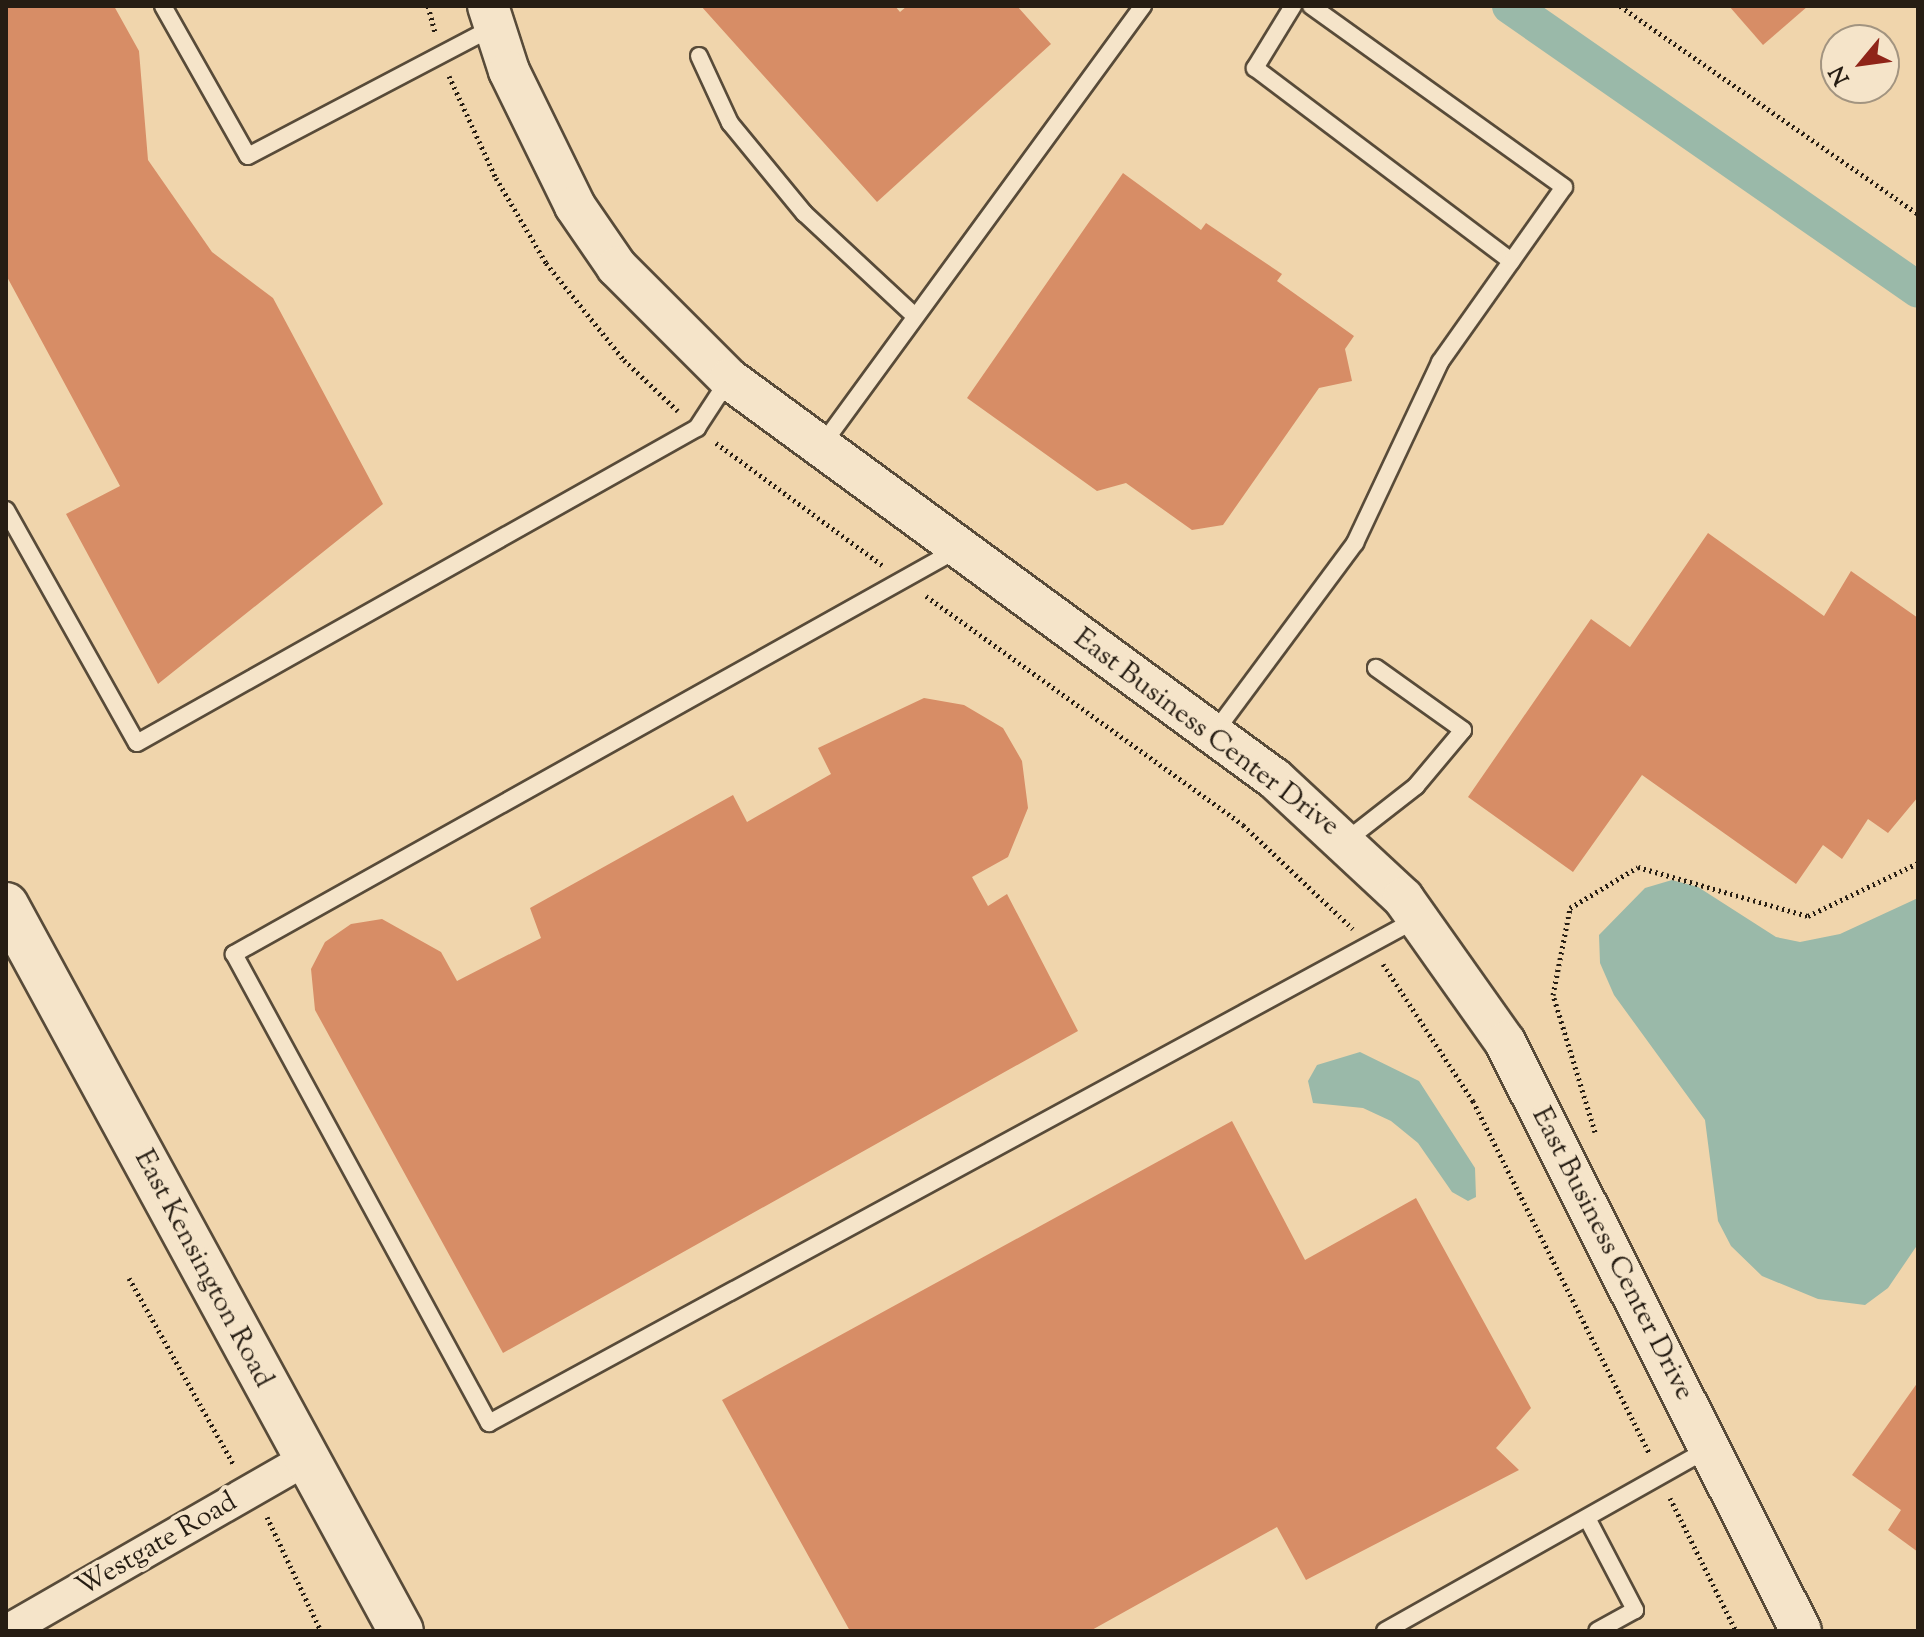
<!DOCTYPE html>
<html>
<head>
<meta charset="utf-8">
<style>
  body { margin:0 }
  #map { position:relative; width:1924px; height:1637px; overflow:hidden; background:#f0d5ac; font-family:"Sorts Mill Goudy",serif }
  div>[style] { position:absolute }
  .water>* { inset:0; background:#9ab9a9 }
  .canal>* { height:36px; margin:-18px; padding:0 18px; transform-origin:18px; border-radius:18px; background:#9ab9a9 }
  .building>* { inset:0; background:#d78d66 }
  .path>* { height:5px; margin-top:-2.5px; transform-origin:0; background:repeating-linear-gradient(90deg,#261d13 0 2px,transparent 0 6px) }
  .roads { filter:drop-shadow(2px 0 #584b39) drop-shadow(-2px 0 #584b39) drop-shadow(0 2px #584b39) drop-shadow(0 -2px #584b39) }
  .service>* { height:16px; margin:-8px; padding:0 8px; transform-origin:8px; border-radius:8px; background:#f5e4c9 }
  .minor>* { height:32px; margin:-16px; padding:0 16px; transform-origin:16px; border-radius:16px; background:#f5e4c9 }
  .tertiary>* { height:40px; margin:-20px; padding:0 20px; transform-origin:20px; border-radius:20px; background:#f5e4c9 }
  .secondary>* { height:44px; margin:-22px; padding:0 22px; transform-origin:22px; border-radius:22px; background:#f5e4c9 }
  span { translate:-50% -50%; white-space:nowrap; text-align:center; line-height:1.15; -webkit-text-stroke:8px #f5e4c9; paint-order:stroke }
  .street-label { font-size:28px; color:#261d13 }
  .frame { position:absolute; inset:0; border:8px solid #261d13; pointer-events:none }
  .north { position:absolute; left:1820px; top:24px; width:80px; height:80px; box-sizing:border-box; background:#f5e4c9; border:2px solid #a29480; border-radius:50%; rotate:241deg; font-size:22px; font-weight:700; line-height:32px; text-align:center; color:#261d13 }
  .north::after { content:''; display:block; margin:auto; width:28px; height:36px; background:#8f2418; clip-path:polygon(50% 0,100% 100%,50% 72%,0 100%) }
</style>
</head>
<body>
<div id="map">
  <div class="water">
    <div style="clip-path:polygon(1672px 880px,1698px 887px,1776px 937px,1800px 942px,1840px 934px,1918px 898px,1918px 1244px,1888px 1288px,1865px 1305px,1818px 1299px,1762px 1276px,1731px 1246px,1718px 1221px,1705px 1120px,1614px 995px,1600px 963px,1599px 935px,1645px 888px)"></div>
    <div style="clip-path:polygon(1360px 1052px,1419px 1081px,1475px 1168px,1476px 1197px,1468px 1201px,1452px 1192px,1418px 1143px,1391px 1121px,1363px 1108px,1313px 1103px,1308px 1081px,1317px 1065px)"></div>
  </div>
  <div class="canal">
    <div style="left:1510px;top:6px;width:497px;rotate:34.8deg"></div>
  </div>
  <div class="building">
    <div style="clip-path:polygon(6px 6px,114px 6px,139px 51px,148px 160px,212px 252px,273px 298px,383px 504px,158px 684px,66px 514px,120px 486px,6px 275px)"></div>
    <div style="clip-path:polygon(701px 6px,895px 6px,900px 12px,907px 6px,1017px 6px,1051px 44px,877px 202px)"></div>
    <div style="clip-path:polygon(1729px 6px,1808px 6px,1763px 45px)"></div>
    <div style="clip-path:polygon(1123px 173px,1201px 230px,1206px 223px,1282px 274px,1277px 281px,1354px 336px,1345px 349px,1352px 381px,1319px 388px,1223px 525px,1192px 530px,1126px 483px,1097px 491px,967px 398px)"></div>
    <div style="clip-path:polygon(1708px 533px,1824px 616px,1851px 571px,1918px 618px,1918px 797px,1888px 833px,1868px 819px,1842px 859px,1823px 845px,1796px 884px,1642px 775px,1573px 872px,1468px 797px,1591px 619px,1630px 647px)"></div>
    <div style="clip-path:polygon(924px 698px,964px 705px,1003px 728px,1022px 761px,1028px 808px,1008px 857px,972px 877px,988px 906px,1007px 894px,1078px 1031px,503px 1353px,315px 1010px,311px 969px,325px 942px,351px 924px,382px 919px,441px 952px,457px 981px,541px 938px,530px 908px,733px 795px,747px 822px,831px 774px,818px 748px)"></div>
    <div style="clip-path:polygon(1232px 1121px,1305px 1260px,1416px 1198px,1531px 1408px,1496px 1448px,1519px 1470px,1306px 1580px,1277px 1527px,1090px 1631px,850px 1631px,722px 1400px)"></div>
    <div style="clip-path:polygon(1918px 1382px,1918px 1552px,1888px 1530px,1901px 1510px,1852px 1475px)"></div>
  </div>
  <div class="path">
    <div style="left:428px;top:6px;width:27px;rotate:75deg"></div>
    <div style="left:1620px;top:6px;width:363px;rotate:34.9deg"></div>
    <div style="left:449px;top:76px;width:112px;rotate:65.3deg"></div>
    <div style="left:496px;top:178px;width:99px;rotate:59.5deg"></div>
    <div style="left:546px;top:263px;width:124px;rotate:51.2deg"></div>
    <div style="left:624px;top:360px;width:74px;rotate:43.4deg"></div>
    <div style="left:716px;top:443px;width:206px;rotate:36.3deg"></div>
    <div style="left:926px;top:596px;width:391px;rotate:35.8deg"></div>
    <div style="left:1243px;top:825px;width:151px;rotate:43.4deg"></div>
    <div style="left:1383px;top:964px;width:164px;rotate:56.7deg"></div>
    <div style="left:1473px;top:1101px;width:394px;rotate:63.4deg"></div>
    <div style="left:1595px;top:1132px;width:143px;rotate:-107deg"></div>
    <div style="left:1553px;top:995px;width:89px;rotate:-78.9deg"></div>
    <div style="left:1570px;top:908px;width:79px;rotate:-31.1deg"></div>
    <div style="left:1638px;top:867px;width:177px;rotate:16.1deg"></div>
    <div style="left:1808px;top:916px;width:122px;rotate:-25.7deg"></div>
    <div style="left:129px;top:1278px;width:214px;rotate:60.7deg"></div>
    <div style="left:1670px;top:1498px;width:148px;rotate:63.6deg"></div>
    <div style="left:267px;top:1517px;width:126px;rotate:64.7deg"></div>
  </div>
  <div class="roads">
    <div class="service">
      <div style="left:163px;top:6px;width:172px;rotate:60.5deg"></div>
      <div style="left:248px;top:156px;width:278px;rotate:-27.7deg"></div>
      <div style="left:1293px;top:6px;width:73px;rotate:121.5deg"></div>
      <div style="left:1255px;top:68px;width:321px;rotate:37deg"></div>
      <div style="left:699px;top:56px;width:74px;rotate:65.2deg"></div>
      <div style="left:730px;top:123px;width:117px;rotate:50.6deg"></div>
      <div style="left:804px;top:213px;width:151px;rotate:42.9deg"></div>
      <div style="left:822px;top:445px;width:544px;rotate:-53.83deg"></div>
      <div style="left:6px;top:510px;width:267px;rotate:60.7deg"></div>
      <div style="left:137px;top:743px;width:643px;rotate:-29.36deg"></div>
      <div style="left:697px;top:428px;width:59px;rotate:-56.9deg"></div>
      <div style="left:958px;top:549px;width:830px;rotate:150.78deg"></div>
      <div style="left:234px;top:954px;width:534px;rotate:61.47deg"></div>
      <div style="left:489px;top:1423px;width:1056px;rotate:-28.51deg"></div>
      <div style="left:1214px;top:733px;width:237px;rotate:-53.4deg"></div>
      <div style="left:1355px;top:543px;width:200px;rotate:-64.8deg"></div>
      <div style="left:1440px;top:362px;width:214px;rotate:-54.7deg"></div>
      <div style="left:1564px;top:187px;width:311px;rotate:-144.4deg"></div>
      <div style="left:1347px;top:840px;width:88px;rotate:-38deg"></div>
      <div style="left:1416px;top:786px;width:73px;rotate:-50deg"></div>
      <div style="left:1463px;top:730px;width:107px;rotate:-144.5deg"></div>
      <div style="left:1587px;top:1518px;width:104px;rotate:62.4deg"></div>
      <div style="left:1635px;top:1610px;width:43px;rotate:151.1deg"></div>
      <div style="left:1385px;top:1631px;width:371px;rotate:-29.4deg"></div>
    </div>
    <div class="minor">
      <div style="left:7px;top:1631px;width:345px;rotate:-29.9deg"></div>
    </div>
    <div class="tertiary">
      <div style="left:488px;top:6px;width:68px;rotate:72.1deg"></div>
      <div style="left:509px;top:71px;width:150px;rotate:63.9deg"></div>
      <div style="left:575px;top:206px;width:74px;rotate:55.5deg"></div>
      <div style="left:617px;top:267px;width:158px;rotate:45deg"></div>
      <div style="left:729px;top:379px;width:677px;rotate:36.23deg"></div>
      <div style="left:1275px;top:779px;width:175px;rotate:42.9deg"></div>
      <div style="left:1403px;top:898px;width:176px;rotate:54.7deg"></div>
      <div style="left:1505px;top:1042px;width:659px;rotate:63.32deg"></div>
    </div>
    <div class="secondary">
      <div style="left:6px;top:905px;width:826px;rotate:61.45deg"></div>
    </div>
  </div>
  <div class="street-label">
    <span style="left:1206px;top:733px;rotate:37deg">East Business Center Drive</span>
    <span style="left:1612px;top:1254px;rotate:63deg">East Business Center Drive</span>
    <span style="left:203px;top:1269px;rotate:62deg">East Kensington Road</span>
    <span style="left:157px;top:1545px;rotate:-30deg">Westgate Road</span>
  </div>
  <div class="frame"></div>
  <div class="north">N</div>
</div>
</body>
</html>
